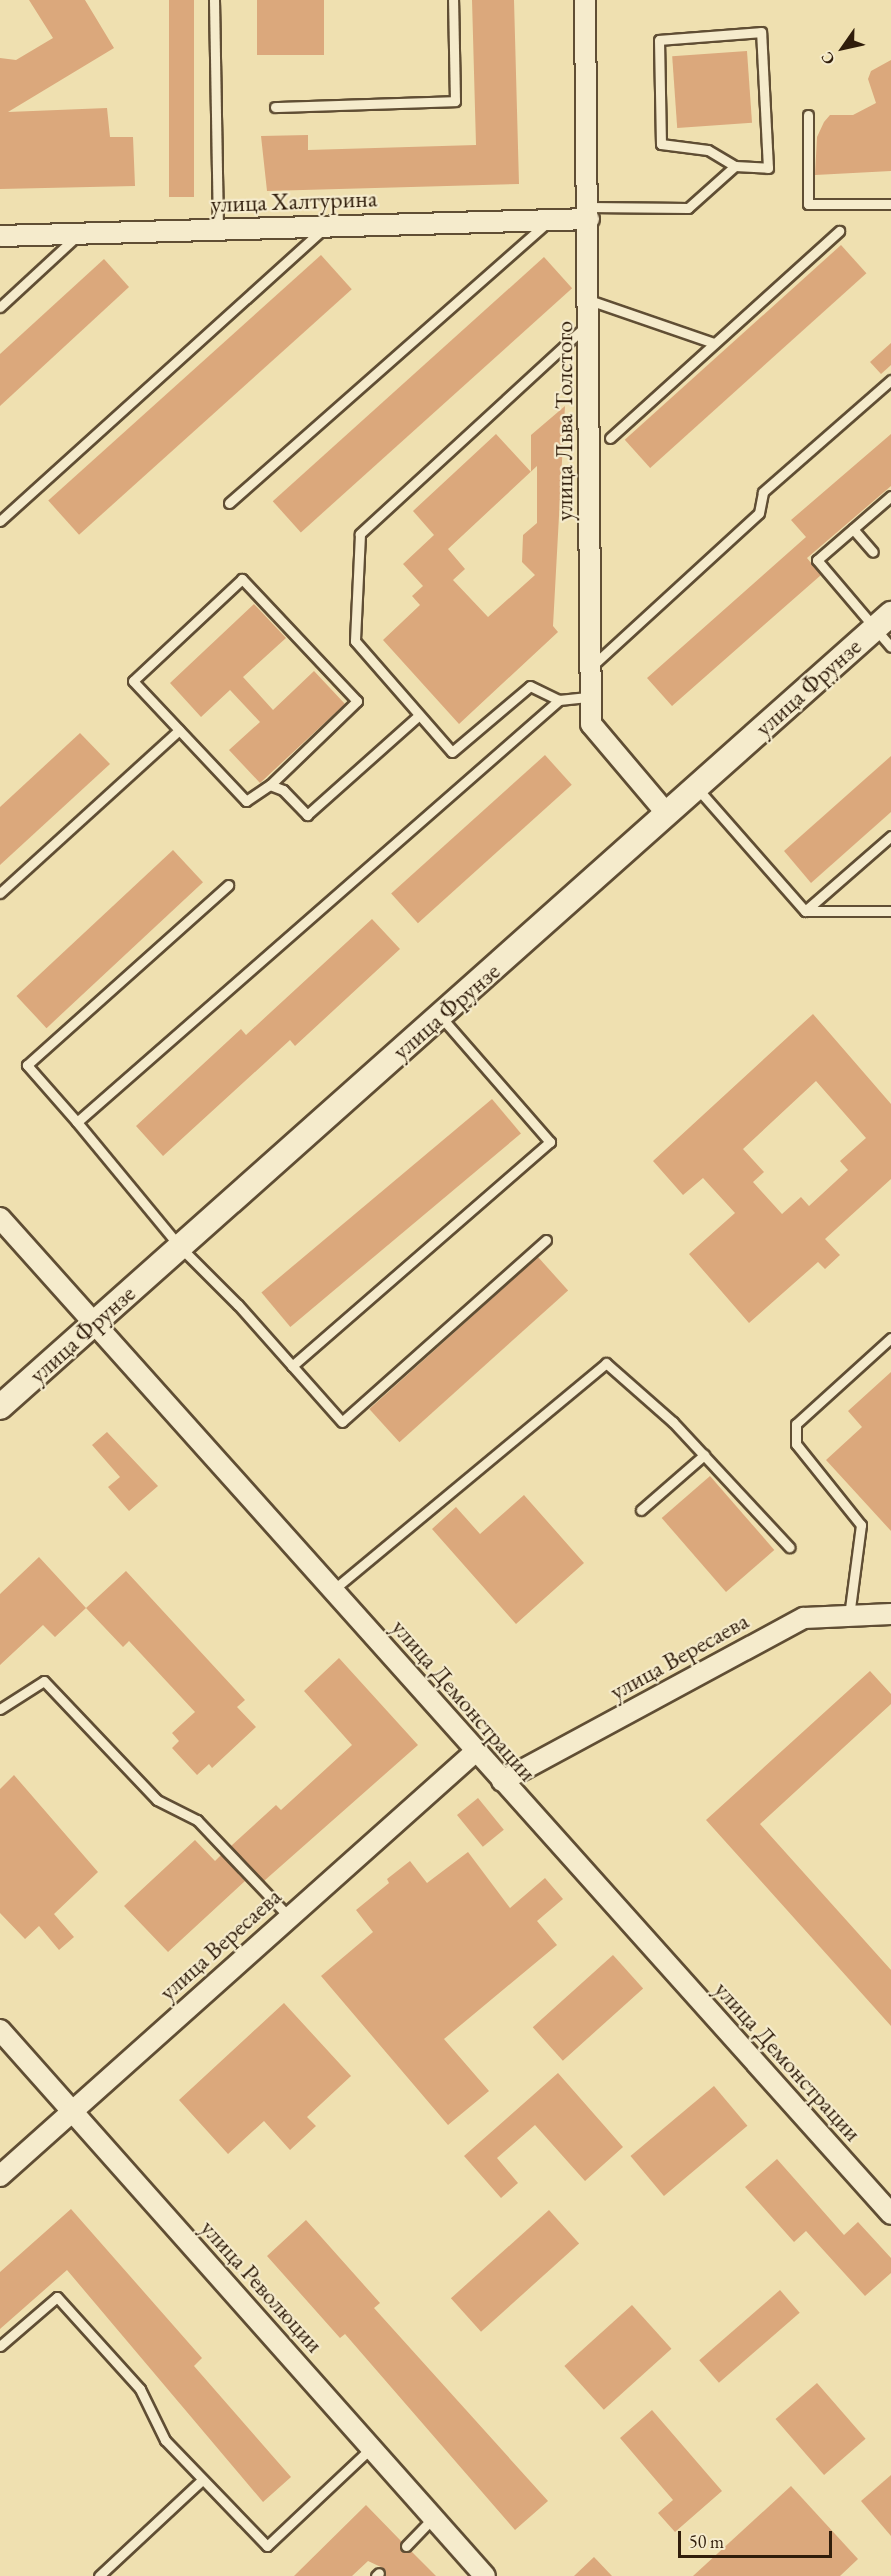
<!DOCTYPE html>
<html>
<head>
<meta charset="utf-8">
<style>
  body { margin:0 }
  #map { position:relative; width:891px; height:2576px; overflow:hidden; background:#efe0b0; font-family:"EB Garamond",serif }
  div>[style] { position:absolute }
  .building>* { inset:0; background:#dba87c; transform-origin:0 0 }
  .roads { filter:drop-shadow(2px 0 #604e34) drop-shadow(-2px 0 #604e34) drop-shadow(0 2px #604e34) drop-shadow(0 -2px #604e34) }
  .service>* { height:9px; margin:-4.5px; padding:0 4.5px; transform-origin:4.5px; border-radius:4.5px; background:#f5ebcc }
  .minor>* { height:20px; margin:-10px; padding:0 10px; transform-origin:10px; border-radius:10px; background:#f5ebcc }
  .tertiary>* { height:24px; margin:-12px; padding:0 12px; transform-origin:12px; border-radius:12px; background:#f5ebcc }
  span { translate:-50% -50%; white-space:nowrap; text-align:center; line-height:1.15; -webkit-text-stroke:4.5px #f5ebcc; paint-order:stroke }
  .street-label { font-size:24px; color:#301d0b }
  .north { position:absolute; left:813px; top:18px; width:60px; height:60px; -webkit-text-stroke:4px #f5ebcc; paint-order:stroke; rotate:236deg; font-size:16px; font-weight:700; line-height:24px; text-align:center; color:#301d0b }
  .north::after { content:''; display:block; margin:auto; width:21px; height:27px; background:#301d0b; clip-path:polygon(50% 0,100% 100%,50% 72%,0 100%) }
  .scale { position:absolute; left:678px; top:2531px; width:154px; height:27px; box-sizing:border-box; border:3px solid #301d0b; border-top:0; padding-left:8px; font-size:18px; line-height:21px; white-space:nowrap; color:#301d0b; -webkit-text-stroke:4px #f5ebcc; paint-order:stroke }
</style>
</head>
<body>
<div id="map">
  <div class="building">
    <div style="clip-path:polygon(29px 0,85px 0,114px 48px,8px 112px,107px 108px,110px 137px,133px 137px,135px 186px,0 189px,0 58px,16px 60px,53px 38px)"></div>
    <div style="left:169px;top:0;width:25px;height:197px"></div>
    <div style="left:257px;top:0;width:67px;height:55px"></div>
    <div style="clip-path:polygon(472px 0,514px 0,519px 184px,267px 191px,261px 136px,308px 135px,308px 150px,476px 145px)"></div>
    <div style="left:747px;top:51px;width:72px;height:75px;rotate:86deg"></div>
    <div style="clip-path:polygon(891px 60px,891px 171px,815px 175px,817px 137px,824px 122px,830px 115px,853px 115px,876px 103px,868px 79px,871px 71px)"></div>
    <div style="left:841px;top:245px;width:38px;height:291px;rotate:48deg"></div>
    <div style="left:321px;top:255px;width:46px;height:367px;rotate:48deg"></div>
    <div style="left:544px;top:257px;width:42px;height:365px;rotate:48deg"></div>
    <div style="clip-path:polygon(104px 259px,129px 287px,0 406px,0 354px)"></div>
    <div style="clip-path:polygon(891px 343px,891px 365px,881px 374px,870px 362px)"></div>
    <div style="clip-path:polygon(evenodd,565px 406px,553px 626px,558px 632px,459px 724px,383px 640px,420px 605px,412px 596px,423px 586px,403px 564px,434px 535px,413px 511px,496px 434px,531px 472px,531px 435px,565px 406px,537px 466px,537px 523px,523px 535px,522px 562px,535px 575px,488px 617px,453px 580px,465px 569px,448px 549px,537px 466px)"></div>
    <div style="clip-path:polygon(891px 434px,891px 486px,807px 558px,821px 575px,672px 706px,647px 678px,806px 537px,791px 520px)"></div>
    <div style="clip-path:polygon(254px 604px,286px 638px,243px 677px,273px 710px,314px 671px,345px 704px,260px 783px,229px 750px,260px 722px,230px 690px,201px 717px,170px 683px)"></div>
    <div style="clip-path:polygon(80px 733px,110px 764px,0 865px,0 807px)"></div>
    <div style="left:545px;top:755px;width:40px;height:207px;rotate:48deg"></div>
    <div style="clip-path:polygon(891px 756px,891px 812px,811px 883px,784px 851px)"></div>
    <div style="left:173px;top:850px;width:44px;height:214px;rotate:47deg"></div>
    <div style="clip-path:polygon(372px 919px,400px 949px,295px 1046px,290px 1040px,163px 1156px,136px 1126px,241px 1029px,246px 1035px)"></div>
    <div style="clip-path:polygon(evenodd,813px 1014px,891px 1104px,891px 1179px,825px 1239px,840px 1255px,825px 1269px,818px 1262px,749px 1323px,689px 1254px,735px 1213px,703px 1178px,683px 1195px,653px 1161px,813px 1014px,816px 1081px,866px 1138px,840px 1161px,848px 1170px,809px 1206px,801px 1197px,782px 1214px,753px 1182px,764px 1172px,743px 1149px,816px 1081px)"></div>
    <div style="left:492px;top:1099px;width:45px;height:301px;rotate:50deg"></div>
    <div style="left:538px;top:1257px;width:45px;height:227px;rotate:48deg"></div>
    <div style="clip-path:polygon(891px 1372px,891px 1531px,826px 1460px,862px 1427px,848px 1411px)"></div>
    <div style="clip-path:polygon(107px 1432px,158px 1486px,129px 1511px,108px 1487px,120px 1477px,92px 1445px)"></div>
    <div style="left:710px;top:1476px;width:98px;height:64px;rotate:49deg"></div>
    <div style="clip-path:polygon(524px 1495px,584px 1563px,516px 1624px,432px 1529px,456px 1507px,480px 1534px)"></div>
    <div style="clip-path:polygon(39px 1557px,86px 1608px,55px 1637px,43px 1625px,0 1665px,0 1594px)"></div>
    <div style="clip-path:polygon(126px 1571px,245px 1700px,237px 1707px,256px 1727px,212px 1768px,209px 1764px,197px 1775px,172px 1748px,179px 1741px,172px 1733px,195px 1712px,129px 1641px,123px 1647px,86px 1608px)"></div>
    <div style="clip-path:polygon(339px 1658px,418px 1745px,264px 1881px,231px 1846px,276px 1805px,281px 1810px,352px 1745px,304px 1691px)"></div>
    <div style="clip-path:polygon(870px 1671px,891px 1694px,891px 1704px,760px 1824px,891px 1970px,891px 2026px,706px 1820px)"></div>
    <div style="clip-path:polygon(14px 1775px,98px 1872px,54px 1914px,74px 1937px,59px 1950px,39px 1926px,25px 1939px,0 1913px,0 1789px)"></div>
    <div style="left:478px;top:1798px;width:41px;height:27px;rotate:51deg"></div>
    <div style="clip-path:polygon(195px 1840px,215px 1861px,221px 1855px,245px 1881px,168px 1952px,124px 1906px)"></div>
    <div style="clip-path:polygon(468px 1852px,510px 1908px,545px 1878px,563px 1899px,537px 1921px,557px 1945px,444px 2039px,489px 2091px,448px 2125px,321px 1976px,373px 1932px,356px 1910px,389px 1883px,387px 1879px,410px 1861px,427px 1883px)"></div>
    <div style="left:613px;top:1955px;width:45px;height:108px;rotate:48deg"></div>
    <div style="clip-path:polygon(284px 2003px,351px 2076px,307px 2117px,316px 2126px,290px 2150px,264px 2121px,228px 2154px,179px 2100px)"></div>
    <div style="clip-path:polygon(558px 2073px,623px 2147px,585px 2181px,535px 2125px,497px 2158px,518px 2183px,501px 2198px,464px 2156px)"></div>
    <div style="left:714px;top:2086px;width:52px;height:109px;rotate:50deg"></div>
    <div style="clip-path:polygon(777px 2159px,844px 2235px,858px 2222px,891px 2258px,891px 2273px,865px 2296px,806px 2231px,794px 2242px,745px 2187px)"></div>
    <div style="clip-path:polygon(71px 2209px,202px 2358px,194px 2366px,291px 2477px,263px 2502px,67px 2270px,0 2329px,0 2272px)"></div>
    <div style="left:549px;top:2210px;width:45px;height:132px;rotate:48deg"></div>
    <div style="clip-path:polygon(306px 2220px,380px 2303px,374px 2308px,548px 2501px,515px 2530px,345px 2334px,340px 2338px,267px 2256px)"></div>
    <div style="left:780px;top:2290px;width:30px;height:107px;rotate:49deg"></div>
    <div style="left:632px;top:2305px;width:59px;height:91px;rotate:48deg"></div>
    <div style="left:817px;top:2383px;width:74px;height:55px;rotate:49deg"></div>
    <div style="clip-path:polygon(652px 2410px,722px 2491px,675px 2532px,658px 2513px,673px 2500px,620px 2438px)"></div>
    <div style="clip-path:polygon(891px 2475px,891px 2536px,861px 2501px)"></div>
    <div style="clip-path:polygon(791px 2486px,858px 2559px,840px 2576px,693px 2576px)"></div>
    <div style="clip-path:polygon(366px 2505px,401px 2541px,401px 2550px,411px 2551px,436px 2576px,385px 2576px,383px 2568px,368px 2561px,352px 2576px,294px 2576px)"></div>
    <div style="clip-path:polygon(594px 2557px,612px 2576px,574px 2576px)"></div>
  </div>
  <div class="roads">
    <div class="service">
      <div style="left:214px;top:0;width:229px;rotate:89deg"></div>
      <div style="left:275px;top:107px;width:180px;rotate:-1.9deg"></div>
      <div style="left:455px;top:101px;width:101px;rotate:-91.1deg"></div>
      <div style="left:808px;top:115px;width:89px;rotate:90deg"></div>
      <div style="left:808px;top:204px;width:83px"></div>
      <div style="left:588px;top:207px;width:100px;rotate:0.6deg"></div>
      <div style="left:688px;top:208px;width:63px;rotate:-41.8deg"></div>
      <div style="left:735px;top:166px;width:33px;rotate:3deg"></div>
      <div style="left:768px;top:168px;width:136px;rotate:-92.9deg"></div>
      <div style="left:761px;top:32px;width:102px;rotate:175.5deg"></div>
      <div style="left:659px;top:40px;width:104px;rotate:88.9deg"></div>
      <div style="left:661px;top:144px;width:47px;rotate:7.3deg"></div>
      <div style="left:708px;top:150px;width:31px;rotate:31deg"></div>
      <div style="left:589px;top:300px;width:132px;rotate:19deg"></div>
      <div style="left:0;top:307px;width:106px;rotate:-42.7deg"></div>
      <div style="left:587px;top:325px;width:309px;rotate:137.4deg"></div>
      <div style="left:360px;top:534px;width:107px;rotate:92.7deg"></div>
      <div style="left:355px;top:641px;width:147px;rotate:48.9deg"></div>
      <div style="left:452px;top:752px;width:102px;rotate:-40.2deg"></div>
      <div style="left:530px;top:686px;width:32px;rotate:26deg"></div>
      <div style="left:559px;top:700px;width:31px;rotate:-6deg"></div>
      <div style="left:610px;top:438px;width:309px;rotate:-42.1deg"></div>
      <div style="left:891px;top:496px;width:98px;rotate:139.1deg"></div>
      <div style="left:817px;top:560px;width:114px;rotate:49.6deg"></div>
      <div style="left:229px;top:503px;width:424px;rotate:-41.4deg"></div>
      <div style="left:0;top:521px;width:435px;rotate:-42.1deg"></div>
      <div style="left:853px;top:529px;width:30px;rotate:49deg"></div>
      <div style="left:592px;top:666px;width:226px;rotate:-42.5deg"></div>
      <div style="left:759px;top:513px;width:21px;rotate:-79deg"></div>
      <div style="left:763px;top:492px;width:170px;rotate:-41.2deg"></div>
      <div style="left:270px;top:785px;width:121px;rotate:-44deg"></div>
      <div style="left:357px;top:701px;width:168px;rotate:-133.3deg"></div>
      <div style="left:242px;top:579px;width:149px;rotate:136.9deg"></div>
      <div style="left:133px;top:681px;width:165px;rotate:46.7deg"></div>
      <div style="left:246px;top:801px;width:29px;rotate:-34deg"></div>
      <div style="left:270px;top:785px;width:14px;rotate:21deg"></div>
      <div style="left:283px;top:790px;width:35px;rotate:46deg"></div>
      <div style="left:307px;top:815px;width:149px;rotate:-41.7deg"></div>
      <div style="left:697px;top:788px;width:164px;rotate:48.7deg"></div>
      <div style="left:805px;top:911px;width:114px;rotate:-41.1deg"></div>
      <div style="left:0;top:893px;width:242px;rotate:-42.3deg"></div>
      <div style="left:807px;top:911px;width:84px"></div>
      <div style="left:77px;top:1122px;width:76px;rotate:-131.3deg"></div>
      <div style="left:27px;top:1065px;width:270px;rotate:-41.8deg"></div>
      <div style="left:546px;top:1240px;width:273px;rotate:138.3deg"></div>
      <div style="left:342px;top:1422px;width:157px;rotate:-131.6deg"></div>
      <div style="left:238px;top:1305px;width:82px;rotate:-135deg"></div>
      <div style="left:180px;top:1247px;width:162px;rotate:-129.5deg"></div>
      <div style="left:77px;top:1122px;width:641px;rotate:-41.2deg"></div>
      <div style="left:292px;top:1366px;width:342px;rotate:-41deg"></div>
      <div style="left:550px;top:1142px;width:166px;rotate:-131.1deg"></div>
      <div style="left:641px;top:1510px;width:84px;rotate:-41.1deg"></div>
      <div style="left:333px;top:1590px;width:355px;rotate:-39.7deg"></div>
      <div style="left:606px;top:1363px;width:89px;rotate:41.4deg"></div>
      <div style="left:673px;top:1422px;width:171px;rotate:47.1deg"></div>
      <div style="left:849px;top:1616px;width:92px;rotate:-82.5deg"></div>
      <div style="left:861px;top:1525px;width:104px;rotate:-128.7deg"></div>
      <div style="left:796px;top:1444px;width:20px;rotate:-90deg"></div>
      <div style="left:796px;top:1424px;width:128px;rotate:-42.2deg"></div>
      <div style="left:0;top:1709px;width:52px;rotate:-32.5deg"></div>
      <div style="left:44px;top:1681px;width:164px;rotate:46.5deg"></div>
      <div style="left:157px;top:1800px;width:45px;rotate:26.6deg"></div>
      <div style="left:197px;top:1820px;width:134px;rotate:46.5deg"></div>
      <div style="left:0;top:2346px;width:75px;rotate:-40.7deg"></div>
      <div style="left:57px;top:2297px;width:124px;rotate:47.9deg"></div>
      <div style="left:140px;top:2389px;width:57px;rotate:63.9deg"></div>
      <div style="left:165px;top:2440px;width:147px;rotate:46.1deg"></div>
      <div style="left:267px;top:2546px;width:143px;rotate:-43.3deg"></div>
      <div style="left:406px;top:2546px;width:39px;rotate:-46deg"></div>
      <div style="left:99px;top:2576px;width:141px;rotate:-43deg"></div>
      <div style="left:376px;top:2576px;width:4px;rotate:-45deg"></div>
    </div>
    <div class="minor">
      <div style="left:585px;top:0;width:724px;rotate:89.53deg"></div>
      <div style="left:591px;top:724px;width:118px;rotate:49.8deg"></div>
      <div style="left:0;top:236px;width:589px;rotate:-1.65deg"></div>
      <div style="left:0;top:1218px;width:1336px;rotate:48.18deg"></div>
      <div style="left:502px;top:1781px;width:343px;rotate:-28.4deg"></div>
      <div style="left:804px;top:1618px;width:87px;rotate:-2.6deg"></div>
      <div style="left:0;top:2030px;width:730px;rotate:48.39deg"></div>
      <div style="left:0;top:2176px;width:638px;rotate:-41.76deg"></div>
    </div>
    <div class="tertiary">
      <div style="left:0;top:1407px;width:1193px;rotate:-41.67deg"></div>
    </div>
  </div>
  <div class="street-label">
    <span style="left:294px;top:201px;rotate:-2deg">улица Халтурина</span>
    <span style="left:564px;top:421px;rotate:-90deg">улица Льва Толстого</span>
    <span style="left:808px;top:687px;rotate:-42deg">улица Фрунзе</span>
    <span style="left:446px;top:1011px;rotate:-41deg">улица Фрунзе</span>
    <span style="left:82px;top:1334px;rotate:-42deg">улица Фрунзе</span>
    <span style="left:679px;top:1656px;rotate:-29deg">улица Вересаева</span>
    <span style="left:464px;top:1700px;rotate:49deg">улица Демонстрации</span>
    <span style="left:220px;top:1944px;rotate:-42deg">улица Вересаева</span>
    <span style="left:788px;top:2061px;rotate:48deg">улица Демонстрации</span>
    <span style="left:262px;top:2286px;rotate:48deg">улица Революции</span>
  </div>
  <div class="north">С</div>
  <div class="scale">50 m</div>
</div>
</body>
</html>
